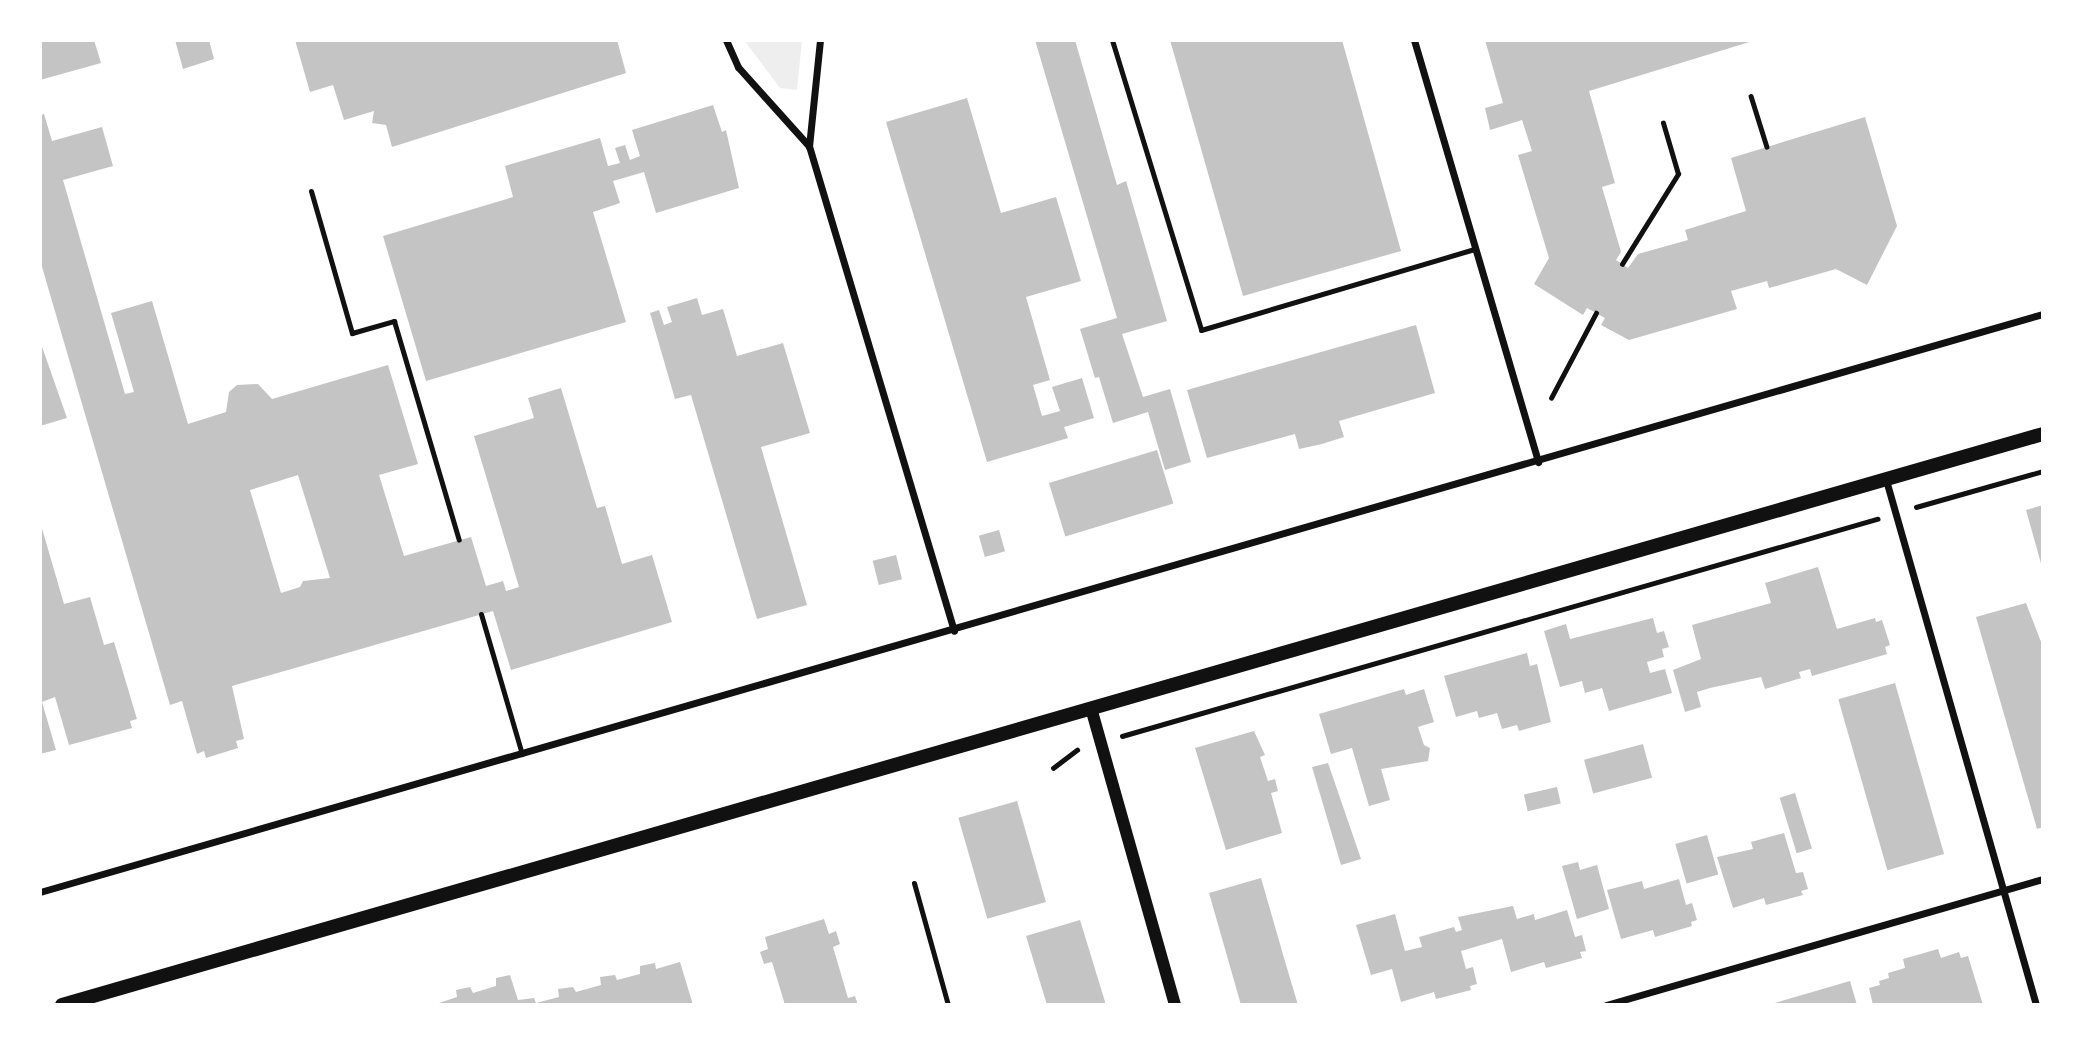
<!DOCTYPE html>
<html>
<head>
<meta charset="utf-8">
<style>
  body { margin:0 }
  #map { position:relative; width:2083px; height:1045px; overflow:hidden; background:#fff; font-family:"Source Sans 3",sans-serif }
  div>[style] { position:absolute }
  .green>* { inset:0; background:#eee }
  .building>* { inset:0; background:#c4c4c4; transform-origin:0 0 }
  .path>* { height:4.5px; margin:-2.25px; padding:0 2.25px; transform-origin:2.25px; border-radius:2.25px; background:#111 }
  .service>* { height:5px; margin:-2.5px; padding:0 2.5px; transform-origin:2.5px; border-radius:2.5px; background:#111 }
  .minor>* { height:7px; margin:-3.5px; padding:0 3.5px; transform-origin:3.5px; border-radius:3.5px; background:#111 }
  .tertiary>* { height:12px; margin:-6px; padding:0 6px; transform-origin:6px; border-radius:6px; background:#111 }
  .secondary>* { height:14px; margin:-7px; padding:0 7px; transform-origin:7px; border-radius:7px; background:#111 }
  span { translate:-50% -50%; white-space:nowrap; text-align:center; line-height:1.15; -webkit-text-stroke:5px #fff; paint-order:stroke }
  .frame { position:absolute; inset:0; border:42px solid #fff; pointer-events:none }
</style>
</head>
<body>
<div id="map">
  <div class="green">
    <div style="clip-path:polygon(744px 40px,802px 40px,797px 90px,780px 88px)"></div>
  </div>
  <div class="building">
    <div style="clip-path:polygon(40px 40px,94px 40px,101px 63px,40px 80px)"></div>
    <div style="clip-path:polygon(175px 40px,209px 40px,214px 59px,183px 69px)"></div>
    <div style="clip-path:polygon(295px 40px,617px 40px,626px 73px,392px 147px,386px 125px,372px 123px,374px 111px,344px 120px,333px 85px,310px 92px)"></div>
    <div style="clip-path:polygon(1035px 40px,1075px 40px,1117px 185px,1126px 181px,1167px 321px,1122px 334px,1143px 397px,1170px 389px,1191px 462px,1165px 470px,1148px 412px,1113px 423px,1099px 377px,1095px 378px,1080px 329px,1117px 318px)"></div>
    <div style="clip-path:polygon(1170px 40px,1342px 40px,1401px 251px,1243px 296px)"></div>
    <div style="clip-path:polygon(1485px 40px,1756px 40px,1589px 91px,1615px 183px,1602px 187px,1621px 252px,1616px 260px,1628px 268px,1638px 254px,1688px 240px,1685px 230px,1746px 211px,1731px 158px,1865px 117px,1897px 226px,1867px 285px,1836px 269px,1769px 288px,1767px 281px,1731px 291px,1737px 309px,1629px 340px,1601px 325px,1605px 318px,1587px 308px,1583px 315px,1534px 284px,1549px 258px,1518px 155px,1532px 151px,1522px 120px,1490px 130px,1485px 108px,1503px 103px)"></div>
    <div style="clip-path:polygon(967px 98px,1001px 213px,1056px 197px,1081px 281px,1026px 297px,1050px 380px,1033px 385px,1042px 416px,1060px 411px,1052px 387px,1082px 378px,1094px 418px,1064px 427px,1068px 438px,987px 462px,886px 122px)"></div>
    <div style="clip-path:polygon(713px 105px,722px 132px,726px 130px,739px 188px,656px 213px,644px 172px,613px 181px,620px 203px,593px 212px,626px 322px,426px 381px,383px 236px,513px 197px,505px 166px,600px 138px,608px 166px,620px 163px,615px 148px,625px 145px,630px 160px,640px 156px,632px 130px)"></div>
    <div style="clip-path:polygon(evenodd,44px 114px,52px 141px,102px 127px,113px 166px,63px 180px,125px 394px,134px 392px,111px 313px,152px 301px,188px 424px,226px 412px,229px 392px,237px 385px,258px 384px,272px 399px,388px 365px,418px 464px,379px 475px,404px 556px,471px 537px,486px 586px,503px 581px,506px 591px,519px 587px,474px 436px,534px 418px,528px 398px,561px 388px,597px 508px,605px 506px,622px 564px,652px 555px,672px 622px,511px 670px,493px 611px,232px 686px,244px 739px,236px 741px,238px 748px,206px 758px,204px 751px,197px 754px,182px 701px,170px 705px,40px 260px,40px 115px,44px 114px,298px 475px,330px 578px,303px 581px,300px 587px,281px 593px,250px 490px,298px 475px)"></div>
    <div style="clip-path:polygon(697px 298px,702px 315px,723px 309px,737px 356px,783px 343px,810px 433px,761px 447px,807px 605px,757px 619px,691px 395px,675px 399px,650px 313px,659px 310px,664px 325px,672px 322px,667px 307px)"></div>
    <div style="clip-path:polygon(1416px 325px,1435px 393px,1339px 421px,1344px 437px,1322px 444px,1299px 449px,1295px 434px,1207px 458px,1187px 390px)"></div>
    <div style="clip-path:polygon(40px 341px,67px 418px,40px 426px)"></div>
    <div style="left:1157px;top:450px;width:56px;height:113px;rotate:73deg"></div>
    <div style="clip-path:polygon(2043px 505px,2043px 567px,2042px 567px,2026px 510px)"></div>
    <div style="clip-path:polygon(41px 525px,64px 604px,90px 597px,104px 645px,114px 642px,137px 719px,130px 721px,132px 728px,69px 745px,55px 697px,42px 702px,56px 750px,40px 754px)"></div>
    <div style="left:999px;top:530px;width:22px;height:21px;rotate:74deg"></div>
    <div style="left:896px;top:555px;width:25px;height:24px;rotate:76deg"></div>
    <div style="clip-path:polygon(1818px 567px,1837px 629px,1875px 618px,1876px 622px,1882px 620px,1890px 645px,1885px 647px,1887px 654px,1812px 676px,1810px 669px,1799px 672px,1801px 678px,1765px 689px,1761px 677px,1710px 688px,1697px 692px,1701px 707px,1685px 712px,1673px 670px,1701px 659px,1692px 625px,1771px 603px,1765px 583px)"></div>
    <div style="clip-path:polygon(2026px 603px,2043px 647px,2043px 827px,2037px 829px,1976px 617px)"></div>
    <div style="clip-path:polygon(1653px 618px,1657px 633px,1664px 631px,1669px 647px,1662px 649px,1664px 657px,1647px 662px,1650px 673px,1665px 669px,1672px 693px,1609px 711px,1602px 688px,1585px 693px,1582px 681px,1560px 687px,1544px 631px,1566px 624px,1570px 639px)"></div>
    <div style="clip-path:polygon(1527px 653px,1530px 666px,1537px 664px,1551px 722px,1519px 731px,1517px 725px,1502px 729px,1497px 713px,1479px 718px,1477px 711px,1456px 717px,1444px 676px)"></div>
    <div style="left:1895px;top:683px;width:178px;height:59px;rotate:74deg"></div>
    <div style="clip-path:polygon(1404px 689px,1406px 695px,1424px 689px,1434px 722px,1418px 727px,1424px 745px,1430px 748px,1428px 761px,1381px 769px,1390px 800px,1369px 806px,1352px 748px,1331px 754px,1319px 714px)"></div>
    <div style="clip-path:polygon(1254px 731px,1265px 755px,1260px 757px,1268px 781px,1275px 779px,1278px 791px,1271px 793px,1282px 833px,1226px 850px,1195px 748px)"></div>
    <div style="left:1643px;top:744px;width:35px;height:61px;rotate:75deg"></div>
    <div style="clip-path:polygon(1328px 763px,1361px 859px,1341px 865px,1312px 767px)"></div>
    <div style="left:1557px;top:787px;width:17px;height:34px;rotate:77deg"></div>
    <div style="left:1795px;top:793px;width:58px;height:16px;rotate:73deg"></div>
    <div style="left:1017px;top:801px;width:105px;height:61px;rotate:74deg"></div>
    <div style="clip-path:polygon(1784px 833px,1796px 873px,1803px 872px,1808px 889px,1801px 891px,1803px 895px,1766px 905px,1764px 898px,1733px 908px,1717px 857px,1753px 849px,1751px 842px)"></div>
    <div style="left:1707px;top:835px;width:41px;height:33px;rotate:74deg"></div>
    <div style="clip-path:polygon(1578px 862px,1580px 870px,1597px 865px,1609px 909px,1577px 919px,1562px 866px)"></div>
    <div style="clip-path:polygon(1261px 878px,1284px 958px,1298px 1005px,1241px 1005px,1209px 893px)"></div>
    <div style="clip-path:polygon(1679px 879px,1686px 905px,1692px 903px,1697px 920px,1691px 922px,1692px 926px,1655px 937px,1653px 930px,1621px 939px,1607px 890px,1642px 881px,1644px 889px)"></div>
    <div style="clip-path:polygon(1513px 906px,1517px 919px,1534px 914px,1535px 920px,1567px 910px,1575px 937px,1582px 935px,1586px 951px,1580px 952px,1582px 958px,1546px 968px,1544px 962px,1511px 972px,1502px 939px,1461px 951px,1466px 969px,1473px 967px,1477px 984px,1470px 986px,1471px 990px,1436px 999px,1434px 992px,1401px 1002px,1392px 969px,1371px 975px,1356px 925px,1395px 914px,1405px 951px,1422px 947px,1419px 937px,1454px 927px,1456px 932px,1462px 930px,1458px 917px)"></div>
    <div style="clip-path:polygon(824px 919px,829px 934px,836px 931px,840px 944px,833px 947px,848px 998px,855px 996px,858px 1005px,785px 1005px,772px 962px,764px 964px,760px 952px,768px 949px,765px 937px)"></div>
    <div style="clip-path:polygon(1080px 920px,1106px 1005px,1047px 1005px,1026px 936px)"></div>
    <div style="clip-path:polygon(1938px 949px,1941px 958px,1959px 952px,1961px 958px,1968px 956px,1983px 1005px,1873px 1005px,1869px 988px,1880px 985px,1879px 981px,1889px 978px,1888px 973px,1905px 968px,1903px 959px)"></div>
    <div style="clip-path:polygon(680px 962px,693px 1005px,433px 1005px,457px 997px,456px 990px,470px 987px,473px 993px,496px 986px,496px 978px,510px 975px,518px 1000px,534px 998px,536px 1003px,559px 997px,558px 989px,573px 987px,576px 992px,601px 985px,600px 977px,615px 975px,617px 980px,640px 974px,640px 966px,655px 963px,656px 969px)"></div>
    <div style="clip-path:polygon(1850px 981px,1857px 1005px,1771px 1005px,1771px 1004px)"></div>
  </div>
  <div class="path">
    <div style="left:1751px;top:96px;width:53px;rotate:72.6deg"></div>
    <div style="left:1622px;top:264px;width:106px;rotate:-58.1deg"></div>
    <div style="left:1678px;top:174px;width:53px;rotate:-106.4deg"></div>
    <div style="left:1551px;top:398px;width:96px;rotate:-62.1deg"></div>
    <div style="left:1916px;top:507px;width:132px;rotate:-15.8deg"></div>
    <div style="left:1122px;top:736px;width:786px;rotate:-16.04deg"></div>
    <div style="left:1053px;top:768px;width:30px;rotate:-37deg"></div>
  </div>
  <div class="service">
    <div style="left:1112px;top:40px;width:303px;rotate:72.9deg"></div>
    <div style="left:1201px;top:330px;width:286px;rotate:-16.5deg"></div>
    <div style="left:311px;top:191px;width:148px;rotate:73.9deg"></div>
    <div style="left:352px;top:333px;width:44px;rotate:-15.9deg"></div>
    <div style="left:394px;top:321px;width:228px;rotate:73.5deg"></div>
    <div style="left:481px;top:614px;width:146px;rotate:73.7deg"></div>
    <div style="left:914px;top:883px;width:127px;rotate:74.4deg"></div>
  </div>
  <div class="minor">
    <div style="left:726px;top:40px;width:30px;rotate:66deg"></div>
    <div style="left:738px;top:67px;width:106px;rotate:48.1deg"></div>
    <div style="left:820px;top:40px;width:107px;rotate:95.9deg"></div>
    <div style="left:809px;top:146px;width:506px;rotate:73.35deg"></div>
    <div style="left:1414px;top:40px;width:440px;rotate:73.6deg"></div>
    <div style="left:1886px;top:480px;width:546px;rotate:74.05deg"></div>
    <div style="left:40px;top:892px;width:2085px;rotate:-16.1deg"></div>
    <div style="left:1606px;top:1005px;width:455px;rotate:-16.1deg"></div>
  </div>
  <div class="tertiary">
    <div style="left:1091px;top:708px;width:309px;rotate:74.2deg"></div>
  </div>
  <div class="secondary">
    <div style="left:62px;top:1005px;width:2062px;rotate:-16.08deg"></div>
  </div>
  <div class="frame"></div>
</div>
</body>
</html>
